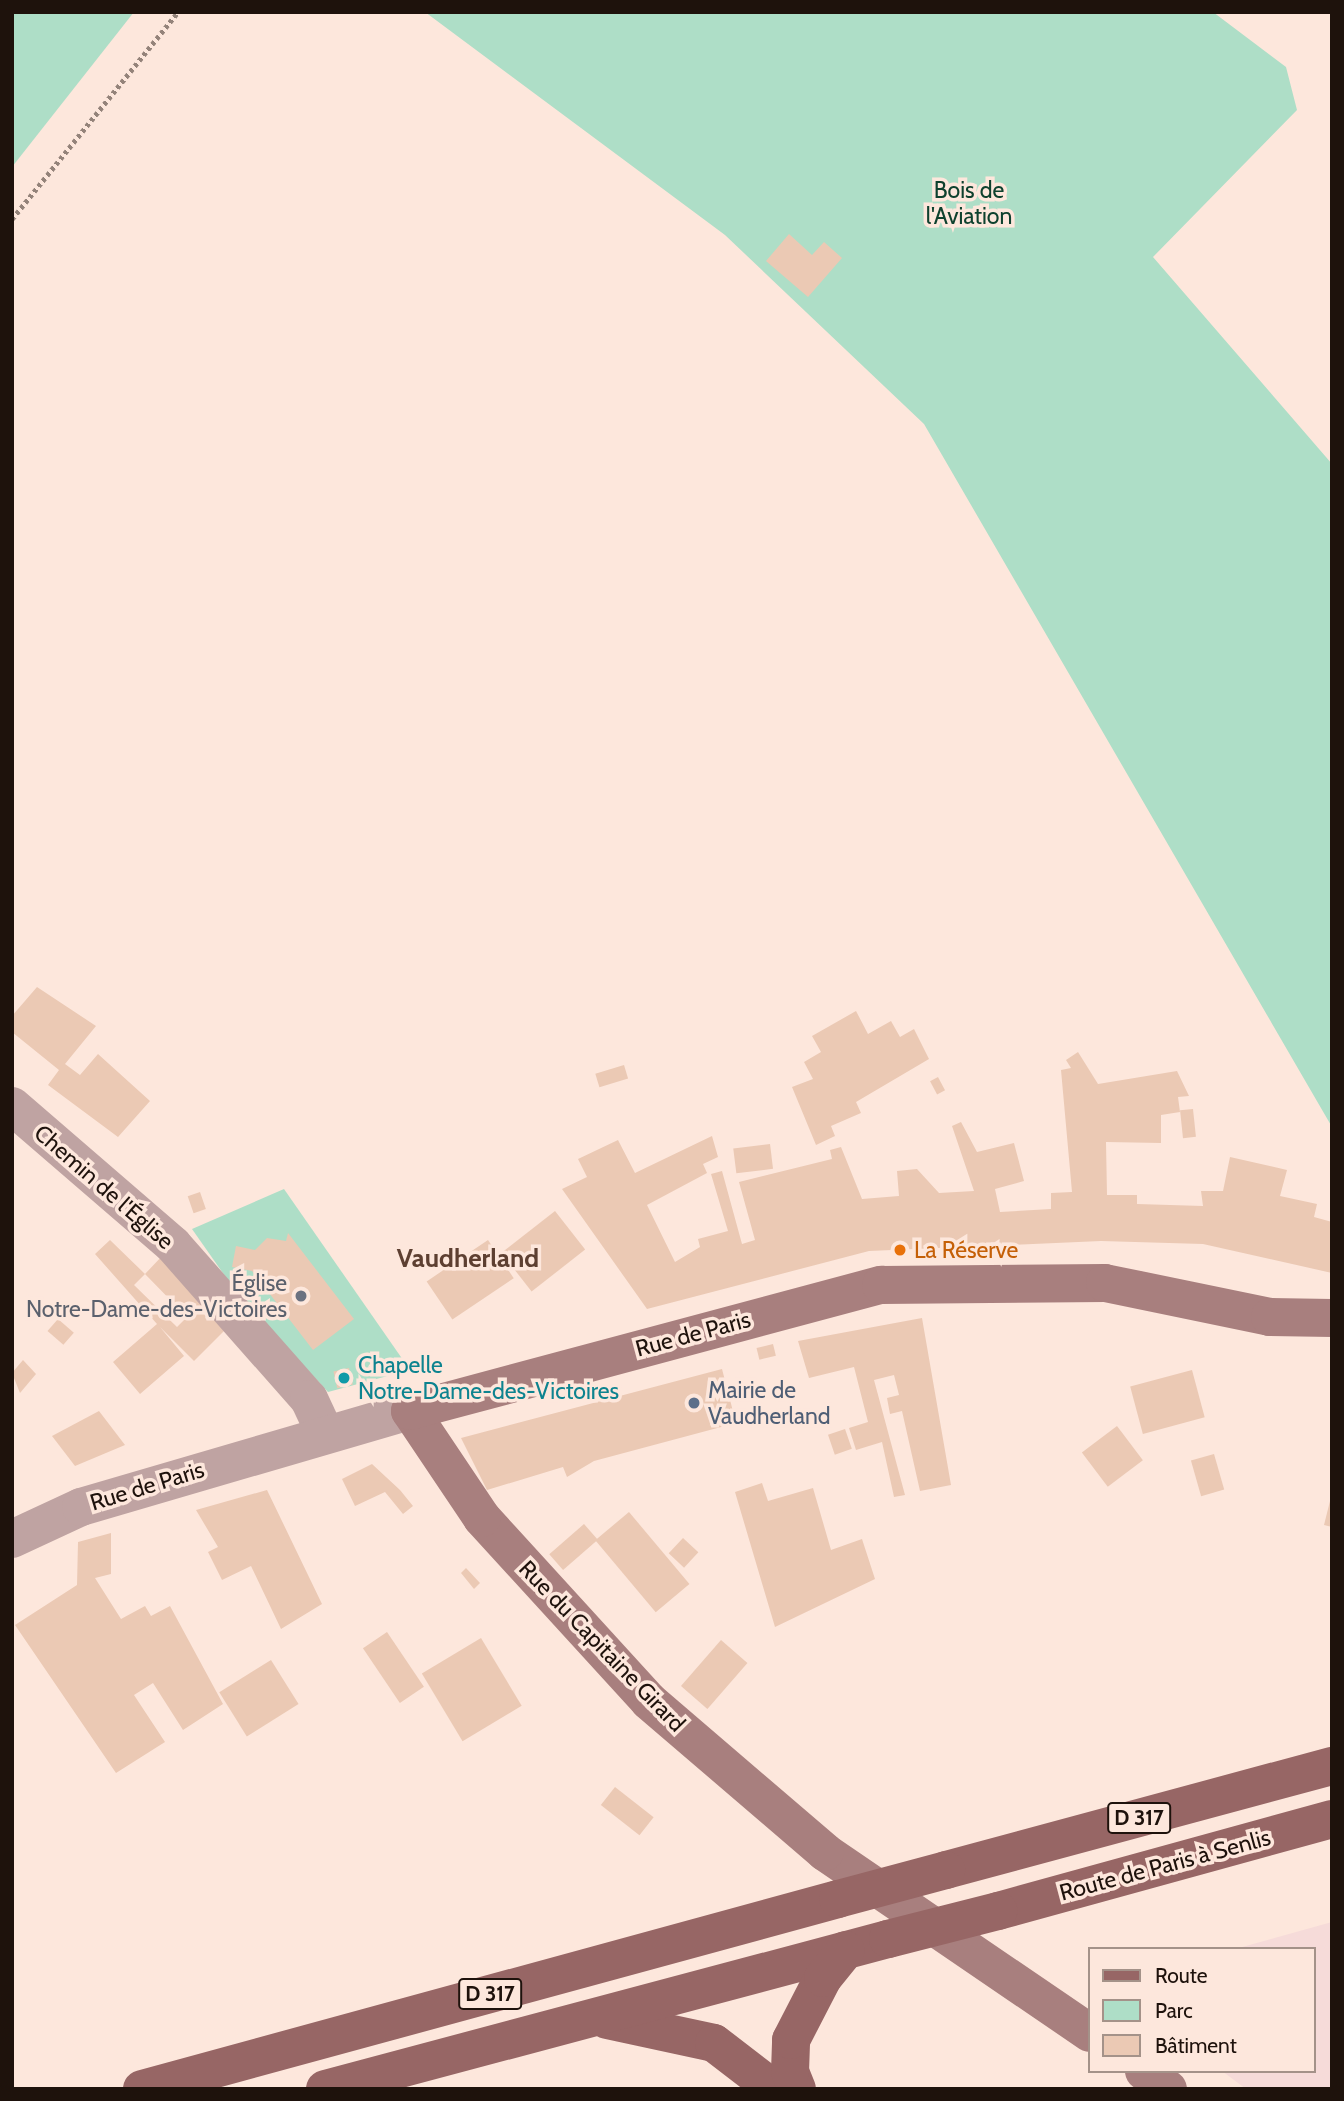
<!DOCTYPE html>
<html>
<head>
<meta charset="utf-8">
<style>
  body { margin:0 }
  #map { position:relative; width:1344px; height:2101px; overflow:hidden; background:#fde7dc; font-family:Cabin,sans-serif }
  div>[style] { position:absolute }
  .industrial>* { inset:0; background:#f6dbd9 }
  .green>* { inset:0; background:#aedec7 }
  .building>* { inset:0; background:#ebc9b4; transform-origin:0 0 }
  .path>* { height:4.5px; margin-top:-2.25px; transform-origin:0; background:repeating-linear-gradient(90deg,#94837a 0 3.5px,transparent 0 7px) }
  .street>* { height:38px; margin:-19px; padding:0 19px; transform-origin:19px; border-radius:19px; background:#bfa3a2 }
  .secondary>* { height:38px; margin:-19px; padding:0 19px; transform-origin:19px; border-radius:19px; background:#a87f7e }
  .primary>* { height:38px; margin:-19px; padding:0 19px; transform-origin:19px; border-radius:19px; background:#976665 }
  .primary-bridge>* { height:38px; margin:-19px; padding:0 19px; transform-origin:19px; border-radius:19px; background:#976665 }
  .dots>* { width:19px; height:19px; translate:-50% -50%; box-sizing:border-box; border:4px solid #fde7dc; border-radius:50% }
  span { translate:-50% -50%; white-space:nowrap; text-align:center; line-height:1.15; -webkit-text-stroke:7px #fde7dc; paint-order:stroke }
  .shield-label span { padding:2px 5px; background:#fde7dc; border:2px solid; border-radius:5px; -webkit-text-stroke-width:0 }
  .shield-label { font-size:21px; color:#1e120c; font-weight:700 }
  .park-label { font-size:23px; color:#0e412e }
  .street-label { font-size:23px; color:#1e120c }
  .food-label { font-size:23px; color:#c56008 }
  .left { translate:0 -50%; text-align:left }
  .worship-label { font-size:23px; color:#5b616d }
  .right { translate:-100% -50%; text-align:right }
  .culture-label { font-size:23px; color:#0d838f }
  .service-label { font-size:23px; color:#4e5e75 }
  .quarter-label { font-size:26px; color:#5d3f31; font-weight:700 }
  .frame { position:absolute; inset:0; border:14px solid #1e120c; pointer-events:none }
  .legend { position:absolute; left:1088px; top:1947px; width:228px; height:126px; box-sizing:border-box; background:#fde7dc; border:2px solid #a49289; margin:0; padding:9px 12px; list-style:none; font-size:21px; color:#1e120c }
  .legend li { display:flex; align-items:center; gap:14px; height:35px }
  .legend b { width:35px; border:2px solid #a49289 }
</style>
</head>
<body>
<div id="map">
  <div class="industrial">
    <div style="clip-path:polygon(1332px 1922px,1332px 2089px,1246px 2089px,1222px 2071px,1314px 2071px,1314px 1949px,1235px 1949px)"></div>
  </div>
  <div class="green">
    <div style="clip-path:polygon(12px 12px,134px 12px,12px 167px)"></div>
    <div style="clip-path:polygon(425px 12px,1213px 12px,1286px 67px,1297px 110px,1153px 257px,1332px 464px,1332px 1127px,924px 424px,725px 235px)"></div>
    <div style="clip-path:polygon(284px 1189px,410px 1370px,328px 1392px,239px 1296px,192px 1229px)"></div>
  </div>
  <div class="building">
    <div style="clip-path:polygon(789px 234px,812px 255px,824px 242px,842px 258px,808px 297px,766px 261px)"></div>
    <div style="clip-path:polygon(37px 987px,96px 1026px,65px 1064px,80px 1075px,98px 1054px,150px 1101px,118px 1137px,48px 1085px,59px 1070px,12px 1032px,12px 1016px)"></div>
    <div style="clip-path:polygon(856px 1011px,868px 1034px,891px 1021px,900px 1037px,914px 1029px,929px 1059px,856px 1102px,861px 1113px,831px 1126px,835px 1136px,816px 1145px,792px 1087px,813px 1079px,804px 1062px,821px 1052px,812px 1036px)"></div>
    <div style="clip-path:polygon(1078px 1052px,1098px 1084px,1177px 1071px,1189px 1096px,1178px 1097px,1180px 1112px,1161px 1115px,1161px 1143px,1106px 1142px,1107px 1195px,1137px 1195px,1137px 1204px,1203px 1206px,1201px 1191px,1223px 1191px,1230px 1157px,1287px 1170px,1280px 1196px,1317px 1204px,1314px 1217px,1332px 1222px,1332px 1273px,1203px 1244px,1101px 1241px,869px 1251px,647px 1309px,562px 1189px,587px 1177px,578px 1159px,618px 1140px,635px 1173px,712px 1136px,718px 1157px,703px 1164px,707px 1173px,647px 1205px,675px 1262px,700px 1247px,698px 1239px,728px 1231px,711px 1174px,722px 1171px,742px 1244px,755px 1240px,739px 1182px,832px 1159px,830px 1150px,841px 1147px,862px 1199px,899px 1196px,897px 1171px,917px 1169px,939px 1193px,974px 1191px,952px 1126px,961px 1122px,977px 1152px,1014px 1143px,1024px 1181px,995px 1189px,1000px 1212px,1051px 1209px,1051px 1193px,1072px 1192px,1061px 1070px,1071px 1068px,1066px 1060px)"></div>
    <div style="left:624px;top:1065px;width:14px;height:30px;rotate:73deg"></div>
    <div style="left:938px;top:1077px;width:15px;height:9px;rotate:62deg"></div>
    <div style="left:1193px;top:1109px;width:28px;height:13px;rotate:84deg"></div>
    <div style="left:770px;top:1144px;width:25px;height:37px;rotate:83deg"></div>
    <div style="left:200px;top:1192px;width:18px;height:13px;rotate:71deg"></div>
    <div style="left:555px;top:1211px;width:49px;height:68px;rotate:52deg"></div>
    <div style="clip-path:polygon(288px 1233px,354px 1319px,313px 1350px,252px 1271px,232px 1267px,236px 1246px,255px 1250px,267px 1238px,286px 1241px)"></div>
    <div style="clip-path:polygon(110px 1240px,145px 1274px,134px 1285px,177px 1327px,187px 1317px,145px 1274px,164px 1254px,231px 1324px,194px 1361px,160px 1327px,184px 1356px,140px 1394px,113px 1362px,157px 1324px,95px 1254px)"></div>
    <div style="left:488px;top:1240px;width:46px;height:74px;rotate:56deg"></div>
    <div style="clip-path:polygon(922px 1318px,951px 1485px,920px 1491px,902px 1411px,890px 1414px,887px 1398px,899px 1395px,894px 1375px,874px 1380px,905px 1495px,894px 1497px,882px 1442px,856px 1450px,849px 1428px,868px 1422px,854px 1367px,809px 1378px,798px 1341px)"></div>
    <div style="left:58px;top:1319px;width:21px;height:16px;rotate:41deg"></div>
    <div style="left:773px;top:1344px;width:12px;height:17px;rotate:76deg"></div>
    <div style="clip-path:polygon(23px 1360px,36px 1374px,20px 1393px,12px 1373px)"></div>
    <div style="left:349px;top:1368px;width:17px;height:16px;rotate:77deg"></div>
    <div style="clip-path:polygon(722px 1369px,736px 1423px,594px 1461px,567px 1477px,563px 1467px,487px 1490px,461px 1438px)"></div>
    <div style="left:1192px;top:1370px;width:49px;height:64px;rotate:75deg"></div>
    <div style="clip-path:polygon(99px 1411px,125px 1445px,75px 1466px,52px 1436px)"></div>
    <div style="left:1117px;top:1426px;width:43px;height:44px;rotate:53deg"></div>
    <div style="left:845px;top:1429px;width:21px;height:18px;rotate:71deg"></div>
    <div style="left:1214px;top:1454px;width:37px;height:24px;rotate:74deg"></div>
    <div style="clip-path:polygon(372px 1464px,400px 1490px,413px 1506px,403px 1514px,385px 1492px,355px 1506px,342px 1479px)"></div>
    <div style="clip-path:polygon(762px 1483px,768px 1501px,813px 1488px,831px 1550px,862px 1539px,875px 1579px,775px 1627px,735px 1492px)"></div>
    <div style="clip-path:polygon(267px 1490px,322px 1604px,281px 1629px,251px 1566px,222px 1580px,208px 1552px,218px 1547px,196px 1510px)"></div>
    <div style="clip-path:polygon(1331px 1497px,1332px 1497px,1332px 1527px,1324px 1525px)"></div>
    <div style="left:629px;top:1512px;width:94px;height:44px;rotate:50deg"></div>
    <div style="left:584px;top:1524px;width:21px;height:46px;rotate:49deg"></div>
    <div style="clip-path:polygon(111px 1533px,111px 1574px,95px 1578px,121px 1619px,145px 1606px,151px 1616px,170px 1606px,223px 1704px,183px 1730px,153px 1683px,134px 1695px,165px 1742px,116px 1773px,15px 1625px,77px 1585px,78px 1542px)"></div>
    <div style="left:683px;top:1538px;width:21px;height:21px;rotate:43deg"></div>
    <div style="clip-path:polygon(466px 1568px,480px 1583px,474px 1589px,461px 1573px)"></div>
    <div style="left:387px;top:1632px;width:66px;height:29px;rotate:56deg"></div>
    <div style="left:481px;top:1638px;width:79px;height:69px;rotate:59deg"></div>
    <div style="left:721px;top:1640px;width:35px;height:61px;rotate:41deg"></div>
    <div style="left:271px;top:1660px;width:52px;height:61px;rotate:58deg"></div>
    <div style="left:615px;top:1787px;width:49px;height:23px;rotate:38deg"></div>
  </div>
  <div class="path">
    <div style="left:12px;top:219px;width:265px;rotate:-51.3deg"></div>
  </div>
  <div class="street">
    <div style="left:12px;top:1106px;width:213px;rotate:40.8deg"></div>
    <div style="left:173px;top:1245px;width:205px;rotate:48.6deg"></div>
    <div style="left:309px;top:1399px;width:38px;rotate:65deg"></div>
    <div style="left:12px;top:1539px;width:76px;rotate:-24.9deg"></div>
    <div style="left:81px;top:1507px;width:343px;rotate:-16.3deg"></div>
  </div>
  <div class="secondary">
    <div style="left:1090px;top:2033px;width:321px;rotate:-145.7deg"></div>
    <div style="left:825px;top:1852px;width:232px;rotate:-139.4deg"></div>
    <div style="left:649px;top:1701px;width:248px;rotate:-132.4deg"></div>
    <div style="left:482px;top:1518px;width:129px;rotate:-123.9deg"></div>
    <div style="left:410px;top:1411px;width:488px;rotate:-15deg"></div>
    <div style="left:881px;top:1285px;width:224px;rotate:-0.5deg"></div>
    <div style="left:1105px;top:1283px;width:168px;rotate:11.6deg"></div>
    <div style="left:1270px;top:1317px;width:62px;rotate:0.9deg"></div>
    <div style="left:1144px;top:2071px;width:30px;rotate:37deg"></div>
  </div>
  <div class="primary">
    <div style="left:946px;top:1870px;width:400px;rotate:-15.1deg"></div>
    <div style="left:998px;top:1911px;width:346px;rotate:-15.4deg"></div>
    <div style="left:607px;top:2020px;width:109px;rotate:12.1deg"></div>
    <div style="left:714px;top:2043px;width:76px;rotate:37.5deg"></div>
    <div style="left:142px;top:2089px;width:721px;rotate:-15.27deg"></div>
    <div style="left:325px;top:2089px;width:583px;rotate:-14.92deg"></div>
    <div style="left:797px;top:2089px;width:18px;rotate:-112deg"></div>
    <div style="left:790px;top:2072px;width:32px;rotate:-88deg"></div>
    <div style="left:791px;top:2040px;width:70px;rotate:-62.7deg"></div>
    <div style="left:823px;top:1978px;width:36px;rotate:-51deg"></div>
  </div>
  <div class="primary-bridge">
    <div style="left:838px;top:1899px;width:112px;rotate:-15deg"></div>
    <div style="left:888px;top:1939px;width:114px;rotate:-14.3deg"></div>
  </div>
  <div class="dots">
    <div style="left:900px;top:1250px;background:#e8710a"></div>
    <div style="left:301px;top:1296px;background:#6b7280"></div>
    <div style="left:344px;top:1378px;background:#0f9aa8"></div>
    <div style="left:694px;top:1403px;background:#5c6f8a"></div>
  </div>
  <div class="shield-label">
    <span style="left:1139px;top:1818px">D 317</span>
    <span style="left:490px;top:1994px">D 317</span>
  </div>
  <div class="park-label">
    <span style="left:969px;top:203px">Bois de<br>l'Aviation</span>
  </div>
  <div class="street-label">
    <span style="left:104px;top:1187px;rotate:41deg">Chemin de l'Église</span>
    <span style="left:693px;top:1334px;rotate:-15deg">Rue de Paris</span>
    <span style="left:147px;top:1486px;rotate:-17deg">Rue de Paris</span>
    <span style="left:602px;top:1646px;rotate:46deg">Rue du Capitaine Girard</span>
    <span style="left:1165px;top:1865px;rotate:-15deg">Route de Paris à Senlis</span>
  </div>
  <div class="food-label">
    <span class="left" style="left:914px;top:1250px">La Réserve</span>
  </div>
  <div class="worship-label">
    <span class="right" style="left:287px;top:1296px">Église<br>Notre-Dame-des-Victoires</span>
  </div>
  <div class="culture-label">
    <span class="left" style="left:358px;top:1378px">Chapelle<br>Notre-Dame-des-Victoires</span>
  </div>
  <div class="service-label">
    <span class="left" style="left:708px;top:1403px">Mairie de<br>Vaudherland</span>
  </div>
  <div class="quarter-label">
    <span style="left:468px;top:1259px">Vaudherland</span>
  </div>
  <div class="frame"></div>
  <ul class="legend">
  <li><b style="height:9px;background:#976665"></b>Route</li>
  <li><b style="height:19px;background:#aedec7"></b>Parc</li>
  <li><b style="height:19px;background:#ebc9b4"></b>Bâtiment</li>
  </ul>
</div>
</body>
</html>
